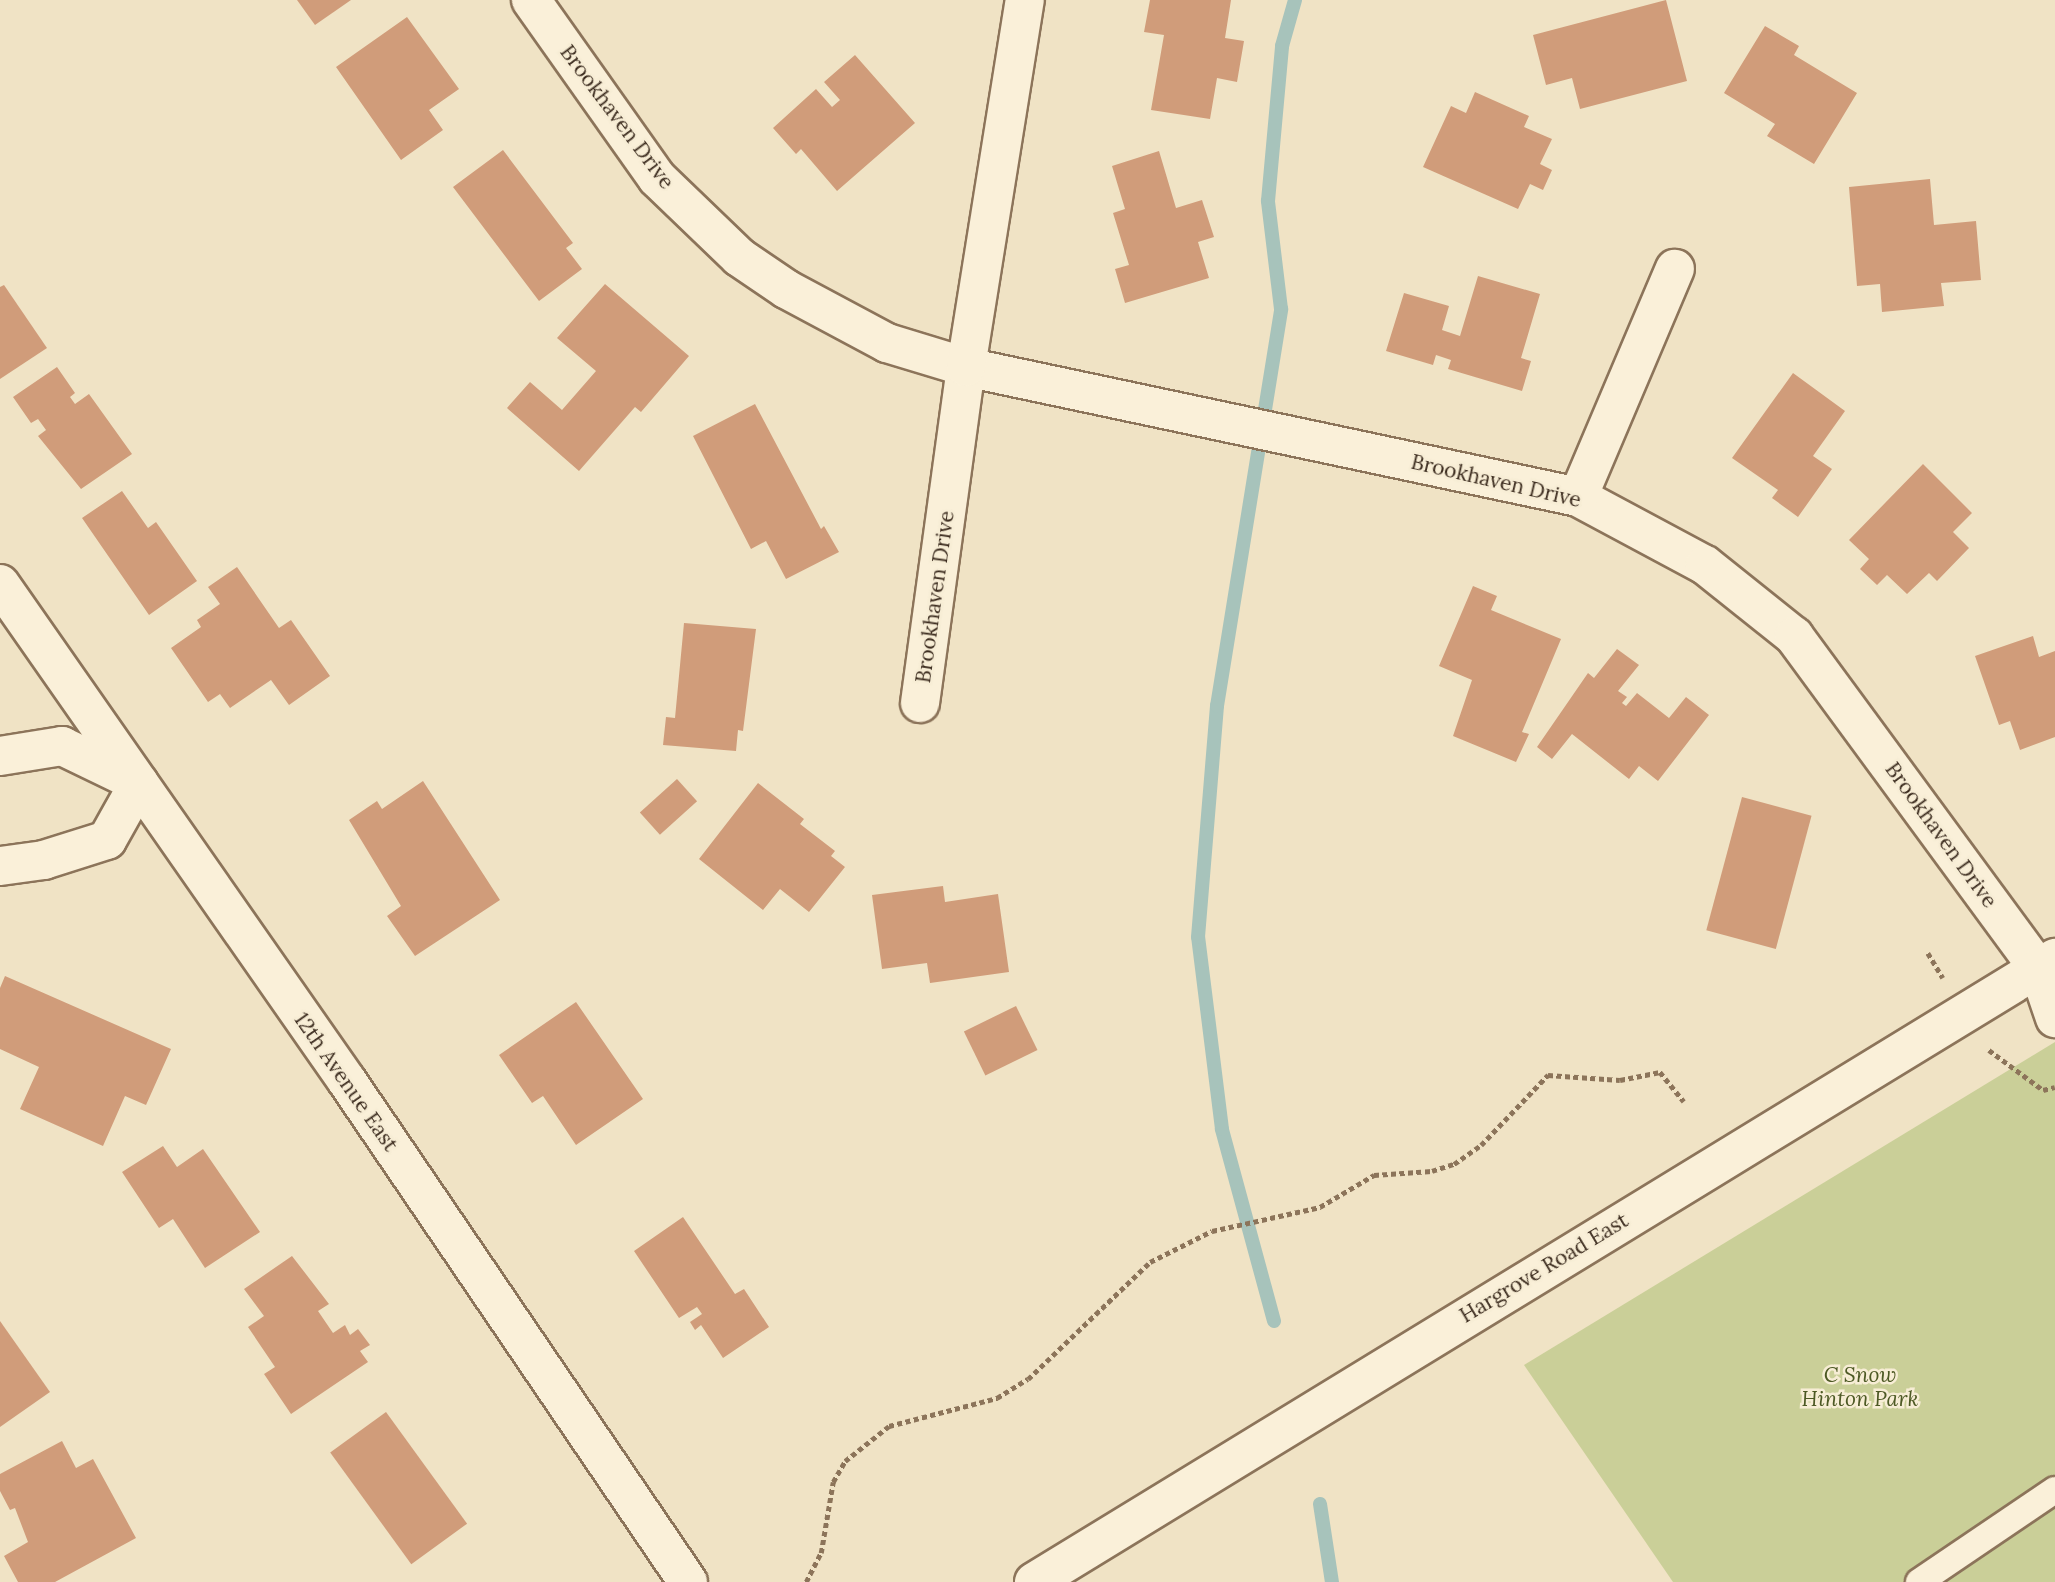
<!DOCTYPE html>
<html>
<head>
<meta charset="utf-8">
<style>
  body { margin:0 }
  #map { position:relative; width:2055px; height:1582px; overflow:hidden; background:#f0e3c5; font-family:Lora,serif }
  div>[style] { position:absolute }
  .green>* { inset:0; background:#cacf98 }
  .stream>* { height:14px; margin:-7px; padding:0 7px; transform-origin:7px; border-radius:7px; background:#a7c3bb }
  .building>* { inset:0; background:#d09c7a; transform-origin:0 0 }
  .path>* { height:4.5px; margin-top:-2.25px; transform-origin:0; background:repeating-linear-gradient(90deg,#8c745a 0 5px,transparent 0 8.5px) }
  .roads { filter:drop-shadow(2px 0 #8c745a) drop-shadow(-2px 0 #8c745a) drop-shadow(0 2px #8c745a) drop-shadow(0 -2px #8c745a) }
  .service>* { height:26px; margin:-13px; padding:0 13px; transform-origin:13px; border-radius:13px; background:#faf0d9 }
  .minor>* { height:38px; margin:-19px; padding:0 19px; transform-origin:19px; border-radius:19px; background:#faf0d9 }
  .secondary>* { height:38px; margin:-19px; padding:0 19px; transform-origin:19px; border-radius:19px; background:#faf0d9 }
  span { translate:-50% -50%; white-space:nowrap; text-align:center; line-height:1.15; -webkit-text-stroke:5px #f7edd5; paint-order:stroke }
  .street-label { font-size:21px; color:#3c2c1f }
  .park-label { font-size:21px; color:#4d5924; font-style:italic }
</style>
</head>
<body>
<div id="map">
  <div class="green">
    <div style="clip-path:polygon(2055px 1042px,2055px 1582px,1673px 1582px,1524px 1365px)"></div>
  </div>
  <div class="stream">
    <div style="left:1274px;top:1321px;width:199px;rotate:-105.2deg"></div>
    <div style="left:1222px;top:1129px;width:193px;rotate:-97.1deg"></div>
    <div style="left:1198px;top:937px;width:232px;rotate:-85.3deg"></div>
    <div style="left:1217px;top:706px;width:402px;rotate:-80.8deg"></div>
    <div style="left:1281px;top:309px;width:109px;rotate:-96.9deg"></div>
    <div style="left:1268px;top:201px;width:156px;rotate:-84.8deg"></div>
    <div style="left:1282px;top:46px;width:48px;rotate:-74.2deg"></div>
    <div style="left:1320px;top:1504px;width:79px;rotate:81.3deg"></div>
  </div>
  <div class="building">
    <div style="clip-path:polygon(297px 0,351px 0,315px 25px)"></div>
    <div style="clip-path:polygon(1150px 0,1231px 0,1225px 38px,1244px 41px,1237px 82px,1217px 78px,1210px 119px,1151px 110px,1164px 35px,1144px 32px)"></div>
    <div style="clip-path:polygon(1666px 0,1687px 81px,1580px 109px,1572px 78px,1546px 85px,1533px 35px)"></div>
    <div style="clip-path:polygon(407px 17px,459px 89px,429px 110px,443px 130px,401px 160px,336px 67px)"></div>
    <div style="clip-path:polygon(1765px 26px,1799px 46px,1794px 55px,1857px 93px,1814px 164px,1767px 136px,1775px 124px,1724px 93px)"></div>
    <div style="clip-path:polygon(855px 55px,915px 123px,837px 191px,801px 149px,796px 154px,773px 128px,816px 89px,832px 107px,840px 100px,824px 82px)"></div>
    <div style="clip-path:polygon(1475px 92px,1529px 116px,1524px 127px,1552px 139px,1540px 164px,1552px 170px,1543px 190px,1530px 184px,1518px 209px,1423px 167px,1451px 106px,1466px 113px)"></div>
    <div style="clip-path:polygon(503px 150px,573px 243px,566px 248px,582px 269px,539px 301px,453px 187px)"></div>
    <div style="clip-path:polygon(1159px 151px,1176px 208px,1202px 200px,1214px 237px,1198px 242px,1209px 278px,1125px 303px,1115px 269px,1129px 265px,1113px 213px,1125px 209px,1112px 166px)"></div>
    <div style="clip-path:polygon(1930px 179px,1934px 225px,1976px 221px,1981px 280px,1941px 283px,1944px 306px,1882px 312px,1880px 284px,1857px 286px,1849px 187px)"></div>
    <div style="clip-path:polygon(1478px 276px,1540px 294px,1521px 358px,1531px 361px,1522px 391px,1448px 369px,1451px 360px,1436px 355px,1433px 365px,1386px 351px,1404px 293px,1449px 306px,1442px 330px,1460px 336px)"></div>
    <div style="clip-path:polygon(605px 284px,689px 356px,641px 412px,635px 407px,579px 471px,507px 408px,530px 382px,562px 410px,596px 371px,557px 338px)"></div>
    <div style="clip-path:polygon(4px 285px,47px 348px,0 379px,0 287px)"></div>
    <div style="clip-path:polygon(57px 367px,75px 393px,70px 397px,75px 404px,89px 394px,132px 454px,81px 489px,38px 436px,46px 430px,38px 419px,31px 423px,13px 397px)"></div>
    <div style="clip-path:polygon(1793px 373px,1845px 411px,1813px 456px,1832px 469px,1798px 517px,1772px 498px,1778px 490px,1732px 458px)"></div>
    <div style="clip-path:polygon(755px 404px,821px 529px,824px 526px,839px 552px,786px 579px,766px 541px,751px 549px,693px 436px)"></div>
    <div style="clip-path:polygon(1923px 464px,1972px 513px,1953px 532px,1969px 548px,1937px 581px,1929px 573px,1907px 594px,1887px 575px,1877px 585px,1860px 569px,1869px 559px,1849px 540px)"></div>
    <div style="clip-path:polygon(122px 491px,148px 528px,156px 522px,197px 581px,149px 615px,82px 518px)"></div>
    <div style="clip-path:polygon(237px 567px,279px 628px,291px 620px,330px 676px,289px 705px,271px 680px,230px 708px,220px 694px,208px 702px,171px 648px,201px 627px,197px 620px,220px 604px,208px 587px)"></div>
    <div style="clip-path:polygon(1473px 586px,1497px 596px,1491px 610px,1561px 639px,1522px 732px,1529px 734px,1516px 762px,1453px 736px,1472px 680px,1439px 666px)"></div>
    <div style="clip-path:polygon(684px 623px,756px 629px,743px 731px,738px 730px,736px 751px,663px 745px,666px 717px,675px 718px)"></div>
    <div style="clip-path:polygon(2033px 636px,2039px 657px,2055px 651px,2055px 737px,2020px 750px,2010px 721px,1999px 725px,1975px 656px)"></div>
    <div style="clip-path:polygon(1617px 649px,1639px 665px,1618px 691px,1627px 697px,1622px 703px,1626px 706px,1637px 693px,1669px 718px,1686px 697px,1709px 715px,1658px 781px,1639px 766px,1629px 779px,1572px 734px,1552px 759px,1537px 747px,1588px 673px,1594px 678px)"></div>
    <div style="left:677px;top:779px;width:30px;height:50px;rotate:48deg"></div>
    <div style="clip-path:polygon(423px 781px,500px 900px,415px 956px,387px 916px,401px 906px,349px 820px,377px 801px,382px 809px)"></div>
    <div style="clip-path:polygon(758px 783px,804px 819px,800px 824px,835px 851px,831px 856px,845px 867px,809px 912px,780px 889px,763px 910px,699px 859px)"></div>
    <div style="left:1742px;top:797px;width:72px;height:138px;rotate:15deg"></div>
    <div style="clip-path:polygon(943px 886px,945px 902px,998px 894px,1009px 972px,930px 983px,927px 963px,882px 969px,872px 895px)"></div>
    <div style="clip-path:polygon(5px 976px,171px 1049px,146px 1105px,125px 1096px,103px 1146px,20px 1109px,39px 1067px,0 1049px,0 988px)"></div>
    <div style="clip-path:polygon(576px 1002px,643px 1099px,576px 1145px,543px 1096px,532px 1103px,499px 1055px)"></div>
    <div style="left:1016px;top:1006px;width:49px;height:58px;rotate:64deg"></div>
    <div style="clip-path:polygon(163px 1146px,177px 1167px,203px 1149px,260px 1232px,205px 1268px,173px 1219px,159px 1228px,122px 1172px)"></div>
    <div style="clip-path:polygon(683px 1217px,735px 1294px,744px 1289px,769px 1327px,723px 1358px,701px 1325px,695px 1330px,690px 1322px,702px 1314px,697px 1307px,679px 1318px,634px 1251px)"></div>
    <div style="clip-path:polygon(292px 1256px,329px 1304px,318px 1311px,333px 1333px,345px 1325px,350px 1335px,358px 1329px,370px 1345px,360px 1351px,368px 1362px,291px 1414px,264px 1374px,275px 1367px,248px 1327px,264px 1316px,244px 1289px)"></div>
    <div style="clip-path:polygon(0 1321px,50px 1392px,0 1427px)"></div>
    <div style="left:386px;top:1412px;width:138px;height:69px;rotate:54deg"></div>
    <div style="clip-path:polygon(62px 1441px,76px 1468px,93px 1459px,136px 1538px,55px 1582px,18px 1582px,4px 1556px,28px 1542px,15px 1508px,10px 1510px,0 1491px,0 1474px)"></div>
  </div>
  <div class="path">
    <div style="left:1928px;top:953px;width:29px;rotate:59deg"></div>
    <div style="left:1989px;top:1050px;width:67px;rotate:36.5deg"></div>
    <div style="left:2043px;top:1090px;width:12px;rotate:-14deg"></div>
    <div style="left:806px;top:1582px;width:33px;rotate:-63deg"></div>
    <div style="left:821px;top:1553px;width:72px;rotate:-80.4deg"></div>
    <div style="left:833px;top:1482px;width:24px;rotate:-60deg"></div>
    <div style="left:845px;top:1461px;width:56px;rotate:-38.5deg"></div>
    <div style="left:889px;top:1426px;width:112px;rotate:-14.5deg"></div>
    <div style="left:997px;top:1398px;width:36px;rotate:-32deg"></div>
    <div style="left:1028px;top:1379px;width:169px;rotate:-43.8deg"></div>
    <div style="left:1150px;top:1262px;width:69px;rotate:-26.6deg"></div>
    <div style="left:1212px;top:1231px;width:111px;rotate:-12.5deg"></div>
    <div style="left:1320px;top:1207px;width:63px;rotate:-30.7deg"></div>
    <div style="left:1374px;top:1175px;width:58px;rotate:-3.9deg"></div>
    <div style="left:1432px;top:1171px;width:23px;rotate:-18deg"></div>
    <div style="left:1454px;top:1164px;width:33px;rotate:-35deg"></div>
    <div style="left:1481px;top:1145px;width:97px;rotate:-46.3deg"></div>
    <div style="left:1548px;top:1075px;width:72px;rotate:4deg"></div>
    <div style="left:1620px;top:1080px;width:41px;rotate:-11.3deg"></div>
    <div style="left:1660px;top:1072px;width:38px;rotate:51deg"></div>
  </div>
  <div class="roads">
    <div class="service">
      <div style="left:1919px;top:1582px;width:164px;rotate:-34.1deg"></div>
    </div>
    <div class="minor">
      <div style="left:531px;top:0;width:218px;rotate:54.7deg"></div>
      <div style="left:657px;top:178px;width:114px;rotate:43.9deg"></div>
      <div style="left:739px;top:257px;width:57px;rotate:34.2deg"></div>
      <div style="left:786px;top:289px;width:115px;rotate:28.1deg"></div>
      <div style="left:887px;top:343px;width:83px;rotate:16.9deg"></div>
      <div style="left:966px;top:367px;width:626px;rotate:11.99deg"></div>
      <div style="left:1578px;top:497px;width:144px;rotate:28.2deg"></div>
      <div style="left:1705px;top:565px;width:114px;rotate:38.6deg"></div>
      <div style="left:1794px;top:636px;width:412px;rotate:53.7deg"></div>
      <div style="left:2038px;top:968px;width:53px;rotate:71.2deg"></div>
      <div style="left:1578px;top:497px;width:248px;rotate:-67deg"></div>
      <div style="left:0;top:584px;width:606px;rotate:55.08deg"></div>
      <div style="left:347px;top:1081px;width:606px;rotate:55.76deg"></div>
      <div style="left:920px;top:703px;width:339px;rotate:-82.2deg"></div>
      <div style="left:966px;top:367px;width:372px;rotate:-80.9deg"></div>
      <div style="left:0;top:756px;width:63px;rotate:-9.2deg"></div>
      <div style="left:62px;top:746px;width:85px;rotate:25.7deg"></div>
      <div style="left:139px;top:783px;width:65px;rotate:119.3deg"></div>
      <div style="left:107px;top:840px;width:66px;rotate:162.4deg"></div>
      <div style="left:44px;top:860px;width:44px;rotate:172.2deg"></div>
    </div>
    <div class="secondary">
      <div style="left:1034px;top:1582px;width:1197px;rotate:-31.43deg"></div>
    </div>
  </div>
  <div class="street-label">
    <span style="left:617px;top:117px;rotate:53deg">Brookhaven Drive</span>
    <span style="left:1496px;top:481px;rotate:13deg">Brookhaven Drive</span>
    <span style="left:935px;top:597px;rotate:-82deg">Brookhaven Drive</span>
    <span style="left:1941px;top:835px;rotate:54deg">Brookhaven Drive</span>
    <span style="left:346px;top:1082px;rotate:55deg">12th Avenue East</span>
    <span style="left:1544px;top:1268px;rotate:-31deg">Hargrove Road East</span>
  </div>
  <div class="park-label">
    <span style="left:1860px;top:1387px">C Snow<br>Hinton Park</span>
  </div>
</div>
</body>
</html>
